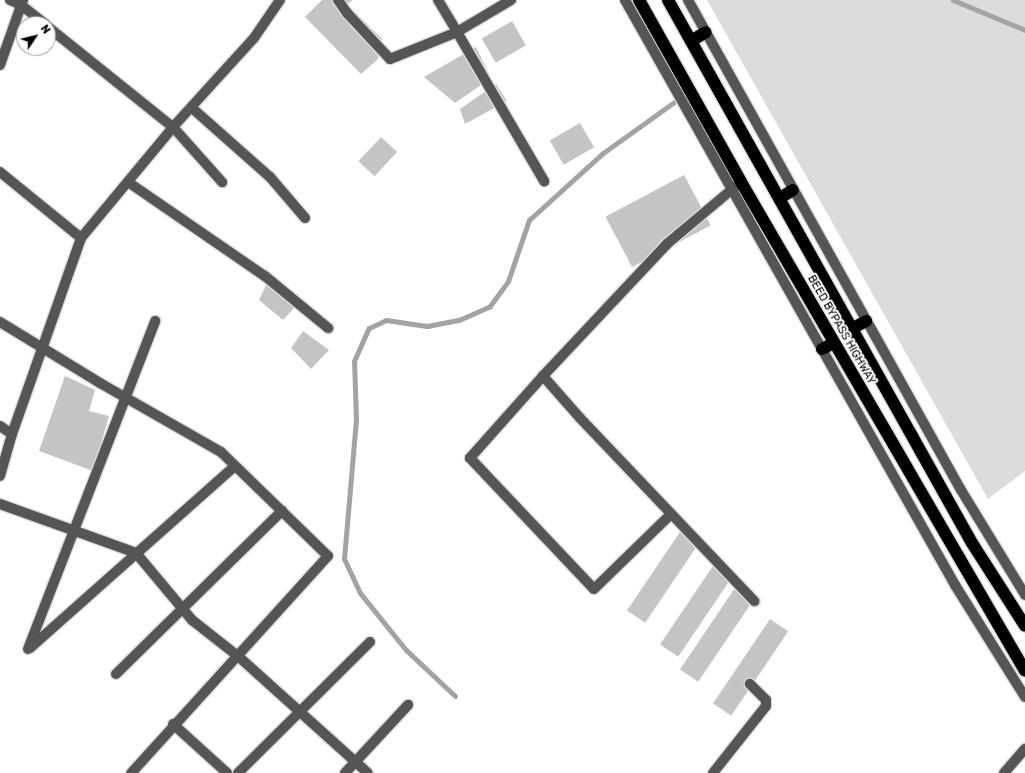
<!DOCTYPE html>
<html>
<head>
<meta charset="utf-8">
<style>
  body { margin:0 }
  #map { position:relative; width:1025px; height:773px; overflow:hidden; background:#fff; font-family:Rubik,sans-serif }
  div>[style] { position:absolute }
  .green>* { inset:0; background:#dcdcdc }
  .stream>* { height:5px; margin:-2.5px; padding:0 2.5px; transform-origin:2.5px; border-radius:2.5px; background:#a3a3a3 }
  .building>* { inset:0; background:#c4c4c4; transform-origin:0 0 }
  .roads { filter:drop-shadow(1px 0 #dbdbdb) drop-shadow(-1px 0 #dbdbdb) drop-shadow(0 1px #dbdbdb) drop-shadow(0 -1px #dbdbdb) }
  .minor>* { height:10px; margin:-5px; padding:0 5px; transform-origin:5px; border-radius:5px; background:#555 }
  .highway>* { height:12px; margin:-6px; padding:0 6px; transform-origin:6px; border-radius:6px; background:#000 }
  span { translate:-50% -50%; white-space:nowrap; text-align:center; line-height:1.15; -webkit-text-stroke:4px #fff; paint-order:stroke }
  .street-label { font-size:11px; color:#000 }
  .north { position:absolute; left:16px; top:16px; width:40px; height:40px; box-sizing:border-box; background:#fff; border:1px solid #999; border-radius:50%; rotate:55deg; font-size:11px; font-weight:700; line-height:16px; text-align:center; color:#000 }
  .north::after { content:''; display:block; margin:auto; width:14px; height:18px; background:#000; clip-path:polygon(50% 0,100% 100%,50% 72%,0 100%) }
</style>
</head>
<body>
<div id="map">
  <div class="green">
    <div style="clip-path:polygon(707px 0,1025px 0,1025px 471px,988px 499px)"></div>
  </div>
  <div class="stream">
    <div style="left:953px;top:0;width:78px;rotate:22.6deg"></div>
    <div style="left:455px;top:696px;width:67px;rotate:-136.8deg"></div>
    <div style="left:406px;top:650px;width:73px;rotate:-128.9deg"></div>
    <div style="left:360px;top:593px;width:38px;rotate:-115deg"></div>
    <div style="left:344px;top:559px;width:140px;rotate:-85.1deg"></div>
    <div style="left:356px;top:420px;width:59px;rotate:-91.9deg"></div>
    <div style="left:354px;top:361px;width:36px;rotate:-66deg"></div>
    <div style="left:369px;top:328px;width:19px;rotate:-25deg"></div>
    <div style="left:386px;top:320px;width:41px;rotate:8.3deg"></div>
    <div style="left:427px;top:326px;width:33px;rotate:-11deg"></div>
    <div style="left:459px;top:320px;width:34px;rotate:-24deg"></div>
    <div style="left:490px;top:306px;width:31px;rotate:-54deg"></div>
    <div style="left:508px;top:281px;width:65px;rotate:-71deg"></div>
    <div style="left:529px;top:220px;width:100px;rotate:-42.2deg"></div>
    <div style="left:603px;top:153px;width:91px;rotate:-35.6deg"></div>
  </div>
  <div class="building">
    <div style="clip-path:polygon(322px 0,353px 0,347px 4px,382px 39px,378px 59px,361px 74px,305px 17px)"></div>
    <div style="left:512px;top:21px;width:28px;height:35px;rotate:60deg"></div>
    <div style="clip-path:polygon(476px 47px,491px 78px,455px 103px,424px 77px)"></div>
    <div style="clip-path:polygon(496px 84px,507px 101px,465px 124px,460px 109px)"></div>
    <div style="left:580px;top:123px;width:28px;height:35px;rotate:60deg"></div>
    <div style="left:381px;top:137px;width:22px;height:33px;rotate:43deg"></div>
    <div style="left:684px;top:175px;width:57px;height:89px;rotate:62deg"></div>
    <div style="clip-path:polygon(266px 285px,295px 307px,283px 320px,259px 300px)"></div>
    <div style="clip-path:polygon(303px 331px,329px 350px,311px 369px,291px 348px)"></div>
    <div style="clip-path:polygon(65px 376px,95px 390px,89px 411px,109px 416px,93px 471px,39px 451px)"></div>
    <div style="left:684px;top:526px;width:22px;height:102px;rotate:34deg"></div>
    <div style="left:717px;top:560px;width:22px;height:102px;rotate:34deg"></div>
    <div style="left:737px;top:585px;width:22px;height:102px;rotate:34deg"></div>
    <div style="left:770px;top:619px;width:22px;height:102px;rotate:34deg"></div>
  </div>
  <div class="roads">
    <div class="minor">
      <div style="left:10px;top:0;width:12px;rotate:24deg"></div>
      <div style="left:21px;top:5px;width:31px;rotate:38deg"></div>
      <div style="left:338px;top:0;width:16px;rotate:55deg"></div>
      <div style="left:347px;top:13px;width:63px;rotate:46.9deg"></div>
      <div style="left:390px;top:59px;width:72px;rotate:-21.9deg"></div>
      <div style="left:457px;top:32px;width:173px;rotate:59.7deg"></div>
      <div style="left:438px;top:0;width:37px;rotate:59deg"></div>
      <div style="left:457px;top:32px;width:63px;rotate:-30.7deg"></div>
      <div style="left:625px;top:0;width:672px;rotate:60.57deg"></div>
      <div style="left:955px;top:585px;width:132px;rotate:58deg"></div>
      <div style="left:688px;top:0;width:561px;rotate:60.88deg"></div>
      <div style="left:961px;top:490px;width:123px;rotate:58.6deg"></div>
      <div style="left:48px;top:27px;width:160px;rotate:38.7deg"></div>
      <div style="left:173px;top:127px;width:74px;rotate:48.3deg"></div>
      <div style="left:0;top:65px;width:69px;rotate:-70.5deg"></div>
      <div style="left:192px;top:108px;width:104px;rotate:41.5deg"></div>
      <div style="left:270px;top:177px;width:54px;rotate:49.5deg"></div>
      <div style="left:0;top:172px;width:104px;rotate:39.2deg"></div>
      <div style="left:128px;top:182px;width:166px;rotate:34.5deg"></div>
      <div style="left:265px;top:276px;width:82px;rotate:39.5deg"></div>
      <div style="left:736px;top:186px;width:90px;rotate:140deg"></div>
      <div style="left:667px;top:244px;width:181px;rotate:133.2deg"></div>
      <div style="left:543px;top:376px;width:56px;rotate:48.6deg"></div>
      <div style="left:580px;top:418px;width:253px;rotate:46.4deg"></div>
      <div style="left:0;top:322px;width:117px;rotate:31.4deg"></div>
      <div style="left:100px;top:383px;width:139px;rotate:29.7deg"></div>
      <div style="left:221px;top:452px;width:149px;rotate:44.2deg"></div>
      <div style="left:328px;top:556px;width:293px;rotate:132.2deg"></div>
      <div style="left:543px;top:376px;width:110px;rotate:131.7deg"></div>
      <div style="left:470px;top:458px;width:180px;rotate:46.6deg"></div>
      <div style="left:594px;top:589px;width:107px;rotate:-44.2deg"></div>
      <div style="left:0;top:426px;width:14px;rotate:34deg"></div>
      <div style="left:0;top:476px;width:44px;rotate:-74.1deg"></div>
      <div style="left:12px;top:434px;width:208px;rotate:-70.6deg"></div>
      <div style="left:81px;top:238px;width:144px;rotate:-50.3deg"></div>
      <div style="left:173px;top:127px;width:120px;rotate:-47.7deg"></div>
      <div style="left:254px;top:38px;width:46px;rotate:-55.6deg"></div>
      <div style="left:0;top:504px;width:145px;rotate:19.8deg"></div>
      <div style="left:136px;top:553px;width:87px;rotate:50.1deg"></div>
      <div style="left:192px;top:620px;width:60px;rotate:38.2deg"></div>
      <div style="left:239px;top:657px;width:173px;rotate:42deg"></div>
      <div style="left:30px;top:648px;width:274px;rotate:-41.6deg"></div>
      <div style="left:28px;top:649px;width:352px;rotate:-68.8deg"></div>
      <div style="left:116px;top:674px;width:233px;rotate:-44.5deg"></div>
      <div style="left:173px;top:724px;width:73px;rotate:42.2deg"></div>
      <div style="left:238px;top:773px;width:186px;rotate:-44.8deg"></div>
      <div style="left:345px;top:773px;width:93px;rotate:-47.2deg"></div>
      <div style="left:713px;top:773px;width:85px;rotate:-51.7deg"></div>
      <div style="left:766px;top:706px;width:6px;rotate:-90deg"></div>
      <div style="left:766px;top:700px;width:23px;rotate:-135deg"></div>
      <div style="left:1004px;top:773px;width:32px;rotate:-49deg"></div>
    </div>
    <div class="highway">
      <div style="left:639px;top:0;width:209px;rotate:60.7deg"></div>
      <div style="left:741px;top:182px;width:565px;rotate:59.85deg"></div>
      <div style="left:668px;top:0;width:622px;rotate:60.76deg"></div>
      <div style="left:972px;top:543px;width:98px;rotate:57.4deg"></div>
      <div style="left:691px;top:41px;width:17px;rotate:-31deg"></div>
      <div style="left:780px;top:198px;width:15px;rotate:-32deg"></div>
      <div style="left:853px;top:328px;width:15px;rotate:-28deg"></div>
      <div style="left:822px;top:349px;width:13px;rotate:-27deg"></div>
    </div>
  </div>
  <div class="street-label">
    <span style="left:841px;top:330px;rotate:60deg">BEED BYPASS HIGHWAY</span>
  </div>
  <div class="north">N</div>
</div>
</body>
</html>
